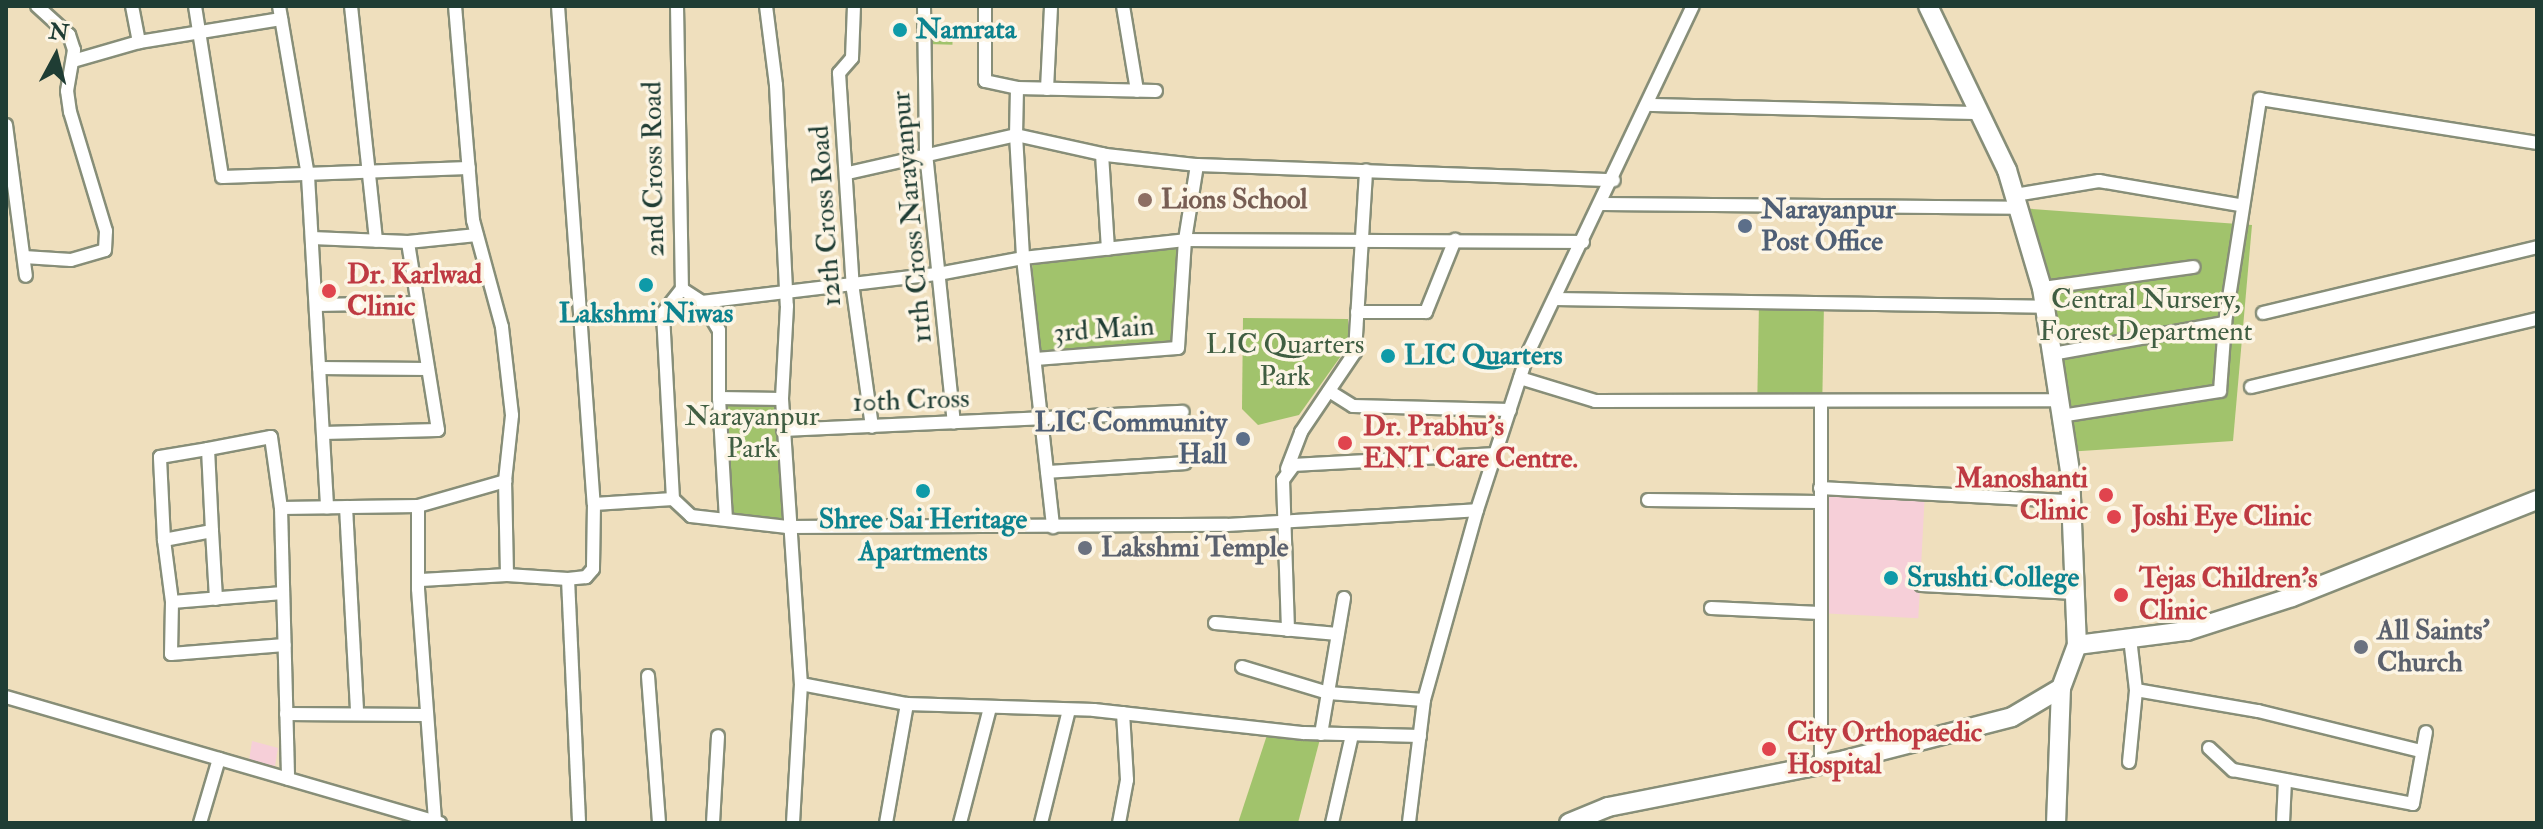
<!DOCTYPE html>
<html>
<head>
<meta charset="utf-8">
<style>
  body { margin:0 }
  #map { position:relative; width:2543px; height:829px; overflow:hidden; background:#efdfbd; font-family:"IM FELL Double Pica",serif }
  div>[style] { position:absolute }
  .built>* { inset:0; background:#f6cfd8; transform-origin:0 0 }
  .green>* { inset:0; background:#a1c36c; transform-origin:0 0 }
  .roads { filter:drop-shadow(2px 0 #878e78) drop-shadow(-2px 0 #878e78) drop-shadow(0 2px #878e78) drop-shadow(0 -2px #878e78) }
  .street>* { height:12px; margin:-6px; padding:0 6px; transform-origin:6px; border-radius:6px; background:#fff }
  .secondary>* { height:18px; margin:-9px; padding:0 9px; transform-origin:9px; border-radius:9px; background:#fff }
  .dots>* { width:22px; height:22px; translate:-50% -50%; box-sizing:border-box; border:4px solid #fcf5e5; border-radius:50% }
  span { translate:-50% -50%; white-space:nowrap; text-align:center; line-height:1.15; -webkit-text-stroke:7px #fcf5e5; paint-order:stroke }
  .culture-label { font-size:28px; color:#0d838f; font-weight:700 }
  .left { translate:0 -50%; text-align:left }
  .street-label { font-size:28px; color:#1f3d34 }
  .education-label { font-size:28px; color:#785e54; font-weight:700 }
  .service-label { font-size:28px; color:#4e5e75; font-weight:700 }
  .right { translate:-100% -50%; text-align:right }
  .health-label { font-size:28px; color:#be3a42; font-weight:700 }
  .park-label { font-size:28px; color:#405e42 }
  .worship-label { font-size:28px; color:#5b616d; font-weight:700 }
  .frame { position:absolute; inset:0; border:8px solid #1f3d34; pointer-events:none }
  .north { position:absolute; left:16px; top:16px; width:80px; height:80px; -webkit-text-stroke:6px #fcf5e5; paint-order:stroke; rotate:7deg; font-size:22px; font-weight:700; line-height:32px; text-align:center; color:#1f3d34 }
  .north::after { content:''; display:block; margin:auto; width:28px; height:36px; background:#1f3d34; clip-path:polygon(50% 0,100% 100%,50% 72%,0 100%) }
</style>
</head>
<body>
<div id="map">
  <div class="built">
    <div style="left:1820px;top:488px;width:105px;height:125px;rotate:3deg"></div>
    <div style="clip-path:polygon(252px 741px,278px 748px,275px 766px,249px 761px)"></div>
  </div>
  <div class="green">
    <div style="left:928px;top:28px;width:25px;height:16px;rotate:2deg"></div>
    <div style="clip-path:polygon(2019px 208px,2252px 225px,2233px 441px,2066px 452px)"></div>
    <div style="clip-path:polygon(1179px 245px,1173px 343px,1040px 353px,1032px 263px)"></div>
    <div style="left:1759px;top:302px;width:65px;height:100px;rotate:1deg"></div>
    <div style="clip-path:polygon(1243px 318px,1348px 319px,1348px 346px,1299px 415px,1258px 425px,1242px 409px)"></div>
    <div style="clip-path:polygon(719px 398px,782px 399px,787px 527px,726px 519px)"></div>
    <div style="clip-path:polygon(1268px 732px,1320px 739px,1298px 823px,1238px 823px)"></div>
  </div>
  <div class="roads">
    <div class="street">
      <div style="left:132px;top:6px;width:37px;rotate:79deg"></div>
      <div style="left:195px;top:6px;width:173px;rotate:81deg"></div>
      <div style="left:222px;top:177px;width:247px;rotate:-2.1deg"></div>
      <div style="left:279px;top:6px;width:172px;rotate:80.3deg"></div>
      <div style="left:308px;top:176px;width:332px;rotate:86.7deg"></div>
      <div style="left:351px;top:6px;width:236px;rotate:83.9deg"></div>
      <div style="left:558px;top:6px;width:499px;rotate:85.9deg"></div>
      <div style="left:594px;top:504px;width:65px;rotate:90.9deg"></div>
      <div style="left:593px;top:569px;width:11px;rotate:131deg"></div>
      <div style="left:586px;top:577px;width:18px;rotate:174deg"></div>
      <div style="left:568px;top:579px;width:244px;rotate:87.4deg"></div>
      <div style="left:677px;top:6px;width:283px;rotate:89deg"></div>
      <div style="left:682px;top:289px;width:24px;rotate:33deg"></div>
      <div style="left:702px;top:302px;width:33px;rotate:59deg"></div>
      <div style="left:719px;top:330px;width:68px;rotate:90deg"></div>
      <div style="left:719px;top:398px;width:63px;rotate:0.9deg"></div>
      <div style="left:766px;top:6px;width:80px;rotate:82.8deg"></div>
      <div style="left:776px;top:85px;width:221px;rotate:87.2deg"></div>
      <div style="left:787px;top:306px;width:93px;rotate:93.1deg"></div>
      <div style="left:782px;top:399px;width:286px;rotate:86.2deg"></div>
      <div style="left:801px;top:684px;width:139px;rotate:93.3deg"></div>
      <div style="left:854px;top:6px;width:52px;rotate:92.2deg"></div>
      <div style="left:852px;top:58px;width:20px;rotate:131deg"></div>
      <div style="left:839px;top:73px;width:217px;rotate:86.3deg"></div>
      <div style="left:853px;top:290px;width:138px;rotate:82.1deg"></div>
      <div style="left:924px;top:6px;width:147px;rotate:89.2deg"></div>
      <div style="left:926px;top:153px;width:271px;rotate:84.1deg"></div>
      <div style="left:985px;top:6px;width:75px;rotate:90deg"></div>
      <div style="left:985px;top:81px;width:33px;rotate:12deg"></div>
      <div style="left:1017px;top:88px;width:47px;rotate:91.2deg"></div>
      <div style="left:1016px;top:135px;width:92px;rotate:12.5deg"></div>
      <div style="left:1106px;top:155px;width:92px;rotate:6.3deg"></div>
      <div style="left:1197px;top:165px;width:417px;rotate:2.1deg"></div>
      <div style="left:1123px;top:6px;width:86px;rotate:80.6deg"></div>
      <div style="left:73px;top:61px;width:69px;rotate:-16.1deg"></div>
      <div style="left:139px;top:42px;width:144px;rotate:-9.2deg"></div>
      <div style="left:1017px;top:88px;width:139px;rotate:1.2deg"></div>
      <div style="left:1047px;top:89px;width:83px;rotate:-87.2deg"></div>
      <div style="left:1649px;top:105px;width:329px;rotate:1.4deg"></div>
      <div style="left:6px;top:125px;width:152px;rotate:82.5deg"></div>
      <div style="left:1102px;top:154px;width:95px;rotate:86.4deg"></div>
      <div style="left:848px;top:173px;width:172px;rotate:-12.7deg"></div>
      <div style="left:1016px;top:135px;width:123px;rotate:86.7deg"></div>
      <div style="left:1023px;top:258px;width:163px;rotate:-6.3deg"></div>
      <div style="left:1185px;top:240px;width:398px;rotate:0.3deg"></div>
      <div style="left:2015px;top:195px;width:85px;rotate:-9.5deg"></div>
      <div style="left:2099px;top:181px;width:143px;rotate:9.7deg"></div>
      <div style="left:1602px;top:204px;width:417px;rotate:0.5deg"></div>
      <div style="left:312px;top:238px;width:96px;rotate:2.4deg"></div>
      <div style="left:24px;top:257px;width:47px;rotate:3.7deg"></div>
      <div style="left:71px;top:260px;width:35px;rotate:-16deg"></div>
      <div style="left:105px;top:250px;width:19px;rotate:-87deg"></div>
      <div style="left:106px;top:231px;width:124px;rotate:-106.8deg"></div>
      <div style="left:70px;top:112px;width:21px;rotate:-98deg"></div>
      <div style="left:67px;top:91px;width:42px;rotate:-80.3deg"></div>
      <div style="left:74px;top:50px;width:16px;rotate:-108deg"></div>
      <div style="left:69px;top:35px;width:43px;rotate:-137.8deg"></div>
      <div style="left:2042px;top:288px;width:153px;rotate:-7.9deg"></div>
      <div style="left:1555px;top:299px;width:490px;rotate:0.9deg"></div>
      <div style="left:702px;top:302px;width:238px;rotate:-6.8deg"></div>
      <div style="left:938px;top:274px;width:86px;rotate:-10.7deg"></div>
      <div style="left:1023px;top:258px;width:271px;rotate:83.6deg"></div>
      <div style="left:316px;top:305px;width:101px;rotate:-1.1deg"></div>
      <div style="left:1357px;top:312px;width:69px"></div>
      <div style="left:1426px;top:312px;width:78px;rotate:-68.1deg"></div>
      <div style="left:2263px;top:313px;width:282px;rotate:-13.5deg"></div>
      <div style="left:2052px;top:354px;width:176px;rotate:-10.2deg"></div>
      <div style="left:2225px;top:323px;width:227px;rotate:-81.1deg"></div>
      <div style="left:2260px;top:99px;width:280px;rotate:9deg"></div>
      <div style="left:1035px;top:359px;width:143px;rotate:-4.4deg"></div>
      <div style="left:1178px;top:348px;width:108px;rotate:-86.3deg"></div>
      <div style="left:1185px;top:240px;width:76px;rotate:-80.9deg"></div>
      <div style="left:319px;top:368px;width:109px;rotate:0.5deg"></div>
      <div style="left:1520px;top:378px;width:78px;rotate:17deg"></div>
      <div style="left:1595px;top:401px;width:464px;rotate:-0.1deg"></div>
      <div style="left:2251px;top:387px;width:294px;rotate:-13.4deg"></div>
      <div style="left:1329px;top:391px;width:28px;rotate:32deg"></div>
      <div style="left:1353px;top:406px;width:157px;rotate:1.5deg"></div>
      <div style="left:719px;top:398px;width:121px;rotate:86.7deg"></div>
      <div style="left:2061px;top:416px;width:161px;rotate:-8.9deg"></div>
      <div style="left:2220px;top:391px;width:68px;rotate:-85.8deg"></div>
      <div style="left:783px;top:430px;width:400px;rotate:-2.6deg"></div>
      <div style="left:323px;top:433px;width:115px;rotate:-1.5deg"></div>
      <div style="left:438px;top:430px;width:190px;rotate:-99.1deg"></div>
      <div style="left:408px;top:242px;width:69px;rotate:-5.8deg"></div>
      <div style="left:208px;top:449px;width:82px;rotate:87.2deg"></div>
      <div style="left:212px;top:531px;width:49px;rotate:169.4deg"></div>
      <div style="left:164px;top:540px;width:83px;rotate:-92.8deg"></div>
      <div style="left:160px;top:457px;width:49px;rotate:-9.5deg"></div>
      <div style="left:208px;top:449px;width:64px;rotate:-10.8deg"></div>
      <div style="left:271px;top:437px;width:72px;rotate:82deg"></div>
      <div style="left:281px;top:508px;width:271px;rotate:88.5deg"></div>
      <div style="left:1287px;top:469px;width:40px;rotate:-69deg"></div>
      <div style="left:1301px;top:432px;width:97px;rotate:-56deg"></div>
      <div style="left:1355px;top:352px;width:182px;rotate:-86.5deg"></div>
      <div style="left:1047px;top:472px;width:138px;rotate:-3.7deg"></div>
      <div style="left:1820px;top:488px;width:251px;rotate:3deg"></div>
      <div style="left:673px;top:499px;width:186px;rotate:-93.1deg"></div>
      <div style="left:663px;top:313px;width:31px;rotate:-52deg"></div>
      <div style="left:1648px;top:500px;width:171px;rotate:0.7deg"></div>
      <div style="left:594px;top:504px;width:79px;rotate:-3.6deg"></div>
      <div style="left:673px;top:499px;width:25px;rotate:43deg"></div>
      <div style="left:691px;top:516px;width:97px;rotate:6.5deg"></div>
      <div style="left:787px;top:527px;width:440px;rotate:-0.3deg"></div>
      <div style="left:1227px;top:525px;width:250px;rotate:-3.4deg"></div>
      <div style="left:1477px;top:510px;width:197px;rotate:105.6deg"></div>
      <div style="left:1424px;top:700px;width:124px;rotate:97deg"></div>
      <div style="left:418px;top:506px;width:83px;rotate:90deg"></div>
      <div style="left:418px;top:589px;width:233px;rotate:85.8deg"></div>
      <div style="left:346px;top:507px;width:205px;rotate:86.9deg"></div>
      <div style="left:281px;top:508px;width:137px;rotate:-0.8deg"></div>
      <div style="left:418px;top:506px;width:91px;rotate:-16deg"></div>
      <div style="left:1477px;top:510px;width:165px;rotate:-72deg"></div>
      <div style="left:1528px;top:353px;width:384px;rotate:-64.6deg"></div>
      <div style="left:212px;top:531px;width:68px;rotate:86.6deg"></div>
      <div style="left:164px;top:540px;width:63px;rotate:82.6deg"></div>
      <div style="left:172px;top:602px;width:111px;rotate:-4.6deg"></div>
      <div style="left:507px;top:575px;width:61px;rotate:3.8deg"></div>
      <div style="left:421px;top:580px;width:86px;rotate:-3.3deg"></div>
      <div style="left:507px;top:575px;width:94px;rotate:-91.2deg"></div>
      <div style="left:505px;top:481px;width:66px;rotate:-83.9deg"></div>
      <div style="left:512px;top:415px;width:89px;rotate:-96.5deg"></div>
      <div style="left:502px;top:327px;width:111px;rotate:-105.2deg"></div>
      <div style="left:473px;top:220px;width:215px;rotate:-94.8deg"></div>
      <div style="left:1921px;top:585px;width:154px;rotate:3deg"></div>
      <div style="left:172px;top:602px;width:52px;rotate:91.1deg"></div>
      <div style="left:171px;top:654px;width:114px;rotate:-4.5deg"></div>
      <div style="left:1711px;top:608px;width:109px;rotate:2.6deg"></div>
      <div style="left:1215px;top:623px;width:123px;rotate:5.1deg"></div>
      <div style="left:1288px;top:630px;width:150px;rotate:-91.9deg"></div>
      <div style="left:1283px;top:480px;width:19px;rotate:-54deg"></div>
      <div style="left:1294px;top:465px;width:201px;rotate:-3.1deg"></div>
      <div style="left:1242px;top:667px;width:90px;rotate:16.8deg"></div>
      <div style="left:1328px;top:693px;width:96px;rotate:4.2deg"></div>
      <div style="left:648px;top:676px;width:147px;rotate:85.7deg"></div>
      <div style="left:801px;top:684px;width:108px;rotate:10.7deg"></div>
      <div style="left:907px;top:704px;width:187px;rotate:1.8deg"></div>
      <div style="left:1094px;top:710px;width:211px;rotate:6.3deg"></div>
      <div style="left:1304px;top:733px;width:116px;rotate:1.5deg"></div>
      <div style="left:2136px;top:690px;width:124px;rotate:9.8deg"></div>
      <div style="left:2258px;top:711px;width:168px;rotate:13.8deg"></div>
      <div style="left:6px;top:697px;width:452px;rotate:16.2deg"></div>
      <div style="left:286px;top:714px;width:140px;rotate:0.4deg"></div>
      <div style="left:1321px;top:734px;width:138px;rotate:-80.4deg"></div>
      <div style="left:2209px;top:748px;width:33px;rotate:43deg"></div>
      <div style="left:2233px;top:770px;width:183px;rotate:10.7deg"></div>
      <div style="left:2413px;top:804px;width:73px;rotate:-79.8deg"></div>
      <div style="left:2129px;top:762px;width:72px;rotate:-84.4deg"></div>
      <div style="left:2136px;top:690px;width:52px;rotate:-96.6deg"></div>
      <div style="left:1821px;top:765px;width:363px;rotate:-90deg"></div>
      <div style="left:200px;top:823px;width:67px;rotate:-73.5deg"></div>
      <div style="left:713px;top:823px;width:87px;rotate:-86.7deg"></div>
      <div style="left:886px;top:823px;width:121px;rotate:-80deg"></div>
      <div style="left:960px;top:823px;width:119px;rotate:-75.4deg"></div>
      <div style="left:1041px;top:823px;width:116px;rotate:-76.1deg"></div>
      <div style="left:1119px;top:823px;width:44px;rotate:-79.5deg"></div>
      <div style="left:1127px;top:780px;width:67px;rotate:-93.4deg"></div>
      <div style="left:1332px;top:823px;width:90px;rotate:-77.2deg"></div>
      <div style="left:2283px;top:823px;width:43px;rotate:-87.3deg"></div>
    </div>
    <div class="secondary">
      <div style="left:1928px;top:6px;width:182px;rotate:64.3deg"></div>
      <div style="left:2007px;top:170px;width:123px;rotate:73.5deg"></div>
      <div style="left:2042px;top:288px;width:186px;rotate:81.3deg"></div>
      <div style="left:2070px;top:472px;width:173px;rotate:87.7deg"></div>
      <div style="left:2077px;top:645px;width:46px;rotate:110.4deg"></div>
      <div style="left:2061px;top:688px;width:135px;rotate:92.1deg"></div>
      <div style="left:2077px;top:645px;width:111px;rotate:-7.3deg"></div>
      <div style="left:2187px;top:631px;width:110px;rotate:-17.9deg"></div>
      <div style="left:2292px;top:597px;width:264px;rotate:-21.6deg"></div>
      <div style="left:1569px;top:823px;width:42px;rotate:-22.3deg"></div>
      <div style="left:1608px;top:807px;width:242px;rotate:-11.2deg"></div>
      <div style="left:1845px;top:760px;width:172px;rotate:-14.4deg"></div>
      <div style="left:2012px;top:717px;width:57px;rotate:-30.6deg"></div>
    </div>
  </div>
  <div class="dots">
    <div style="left:900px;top:30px;background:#0f9aa8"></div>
    <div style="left:1145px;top:200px;background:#8d6e63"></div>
    <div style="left:1745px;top:226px;background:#5c6f8a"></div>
    <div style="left:646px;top:285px;background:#0f9aa8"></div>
    <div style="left:329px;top:291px;background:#e0444e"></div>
    <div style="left:1388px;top:356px;background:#0f9aa8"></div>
    <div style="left:1243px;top:439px;background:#5c6f8a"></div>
    <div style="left:1345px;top:443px;background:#e0444e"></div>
    <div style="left:923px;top:491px;background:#0f9aa8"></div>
    <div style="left:2106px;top:495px;background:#e0444e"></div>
    <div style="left:2114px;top:517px;background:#e0444e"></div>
    <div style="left:1085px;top:548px;background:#6b7280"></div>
    <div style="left:1891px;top:578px;background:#0f9aa8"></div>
    <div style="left:2121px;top:595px;background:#e0444e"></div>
    <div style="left:2361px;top:647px;background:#6b7280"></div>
    <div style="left:1769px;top:749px;background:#e0444e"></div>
  </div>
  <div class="culture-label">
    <span class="left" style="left:916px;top:30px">Namrata</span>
    <span style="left:646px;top:314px">Lakshmi Niwas</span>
    <span class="left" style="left:1404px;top:356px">LIC Quarters</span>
    <span style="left:923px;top:536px">Shree Sai Heritage<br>Apartments</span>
    <span class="left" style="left:1907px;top:578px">Srushti College</span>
  </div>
  <div class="street-label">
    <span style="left:654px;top:169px;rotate:-91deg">2nd Cross Road</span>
    <span style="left:826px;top:216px;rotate:-94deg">12th Cross Road</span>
    <span style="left:912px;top:217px;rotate:-95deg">11th Cross Narayanpur</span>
    <span style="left:1104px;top:330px;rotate:-4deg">3rd Main</span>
    <span style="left:911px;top:401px;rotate:-2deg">10th Cross</span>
  </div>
  <div class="education-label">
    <span class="left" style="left:1161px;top:200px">Lions School</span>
  </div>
  <div class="service-label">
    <span class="left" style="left:1761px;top:226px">Narayanpur<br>Post Office</span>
    <span class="right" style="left:1227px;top:439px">LIC Community<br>Hall</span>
  </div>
  <div class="health-label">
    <span class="left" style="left:347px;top:291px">Dr. Karlwad<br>Clinic</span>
    <span class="left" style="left:1363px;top:443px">Dr. Prabhu's<br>ENT Care Centre.</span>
    <span class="right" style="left:2088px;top:495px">Manoshanti<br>Clinic</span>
    <span class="left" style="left:2132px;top:517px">Joshi Eye Clinic</span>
    <span class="left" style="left:2139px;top:595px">Tejas Children's<br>Clinic</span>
    <span class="left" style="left:1787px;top:749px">City Orthopaedic<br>Hospital</span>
  </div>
  <div class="park-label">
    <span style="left:2146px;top:316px">Central Nursery,<br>Forest Department</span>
    <span style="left:1285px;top:361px">LIC Quarters<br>Park</span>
    <span style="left:752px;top:433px">Narayanpur<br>Park</span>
  </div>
  <div class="worship-label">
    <span class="left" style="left:1101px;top:548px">Lakshmi Temple</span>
    <span class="left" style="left:2377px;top:647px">All Saints'<br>Church</span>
  </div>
  <div class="frame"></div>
  <div class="north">N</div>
</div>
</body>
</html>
